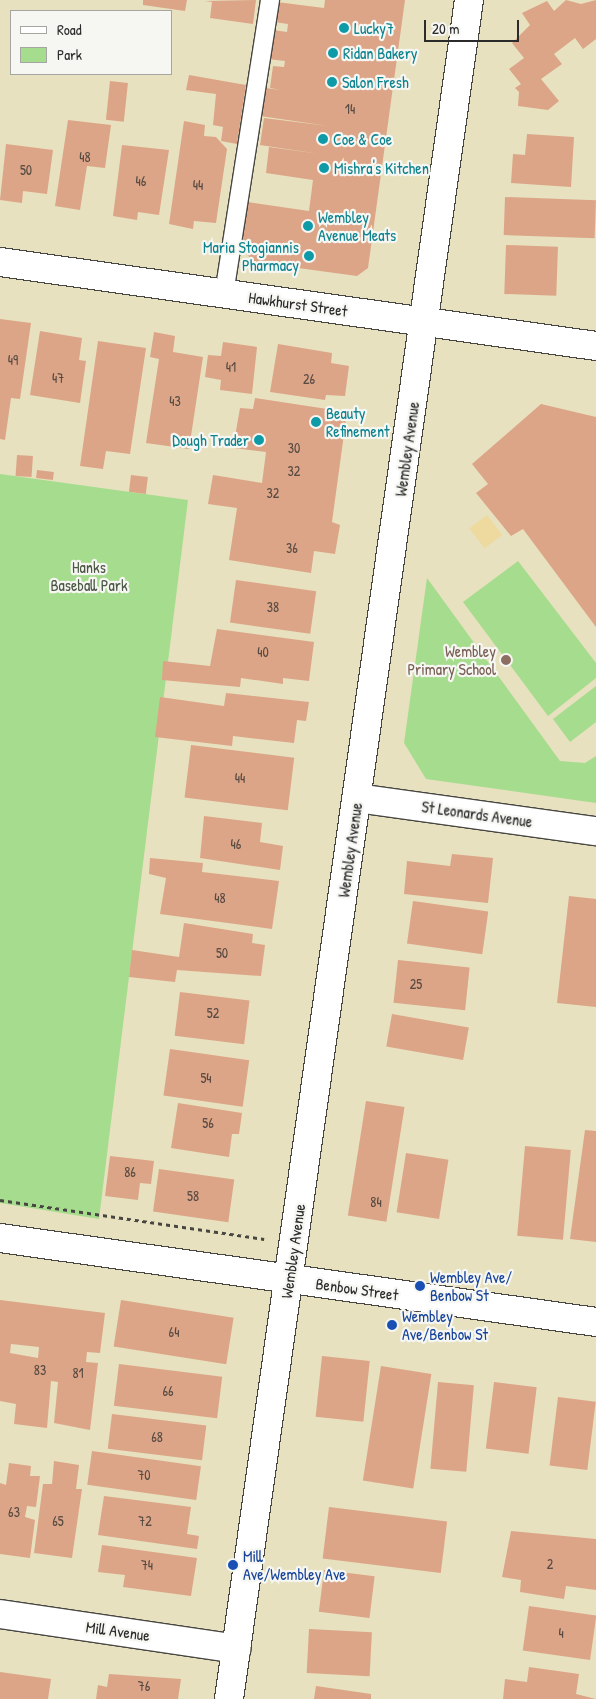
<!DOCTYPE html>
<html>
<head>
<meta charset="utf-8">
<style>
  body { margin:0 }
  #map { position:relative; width:596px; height:1699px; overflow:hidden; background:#e7e1bf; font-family:"Patrick Hand",sans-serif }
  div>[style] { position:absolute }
  .green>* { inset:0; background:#a6dc8d }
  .sand>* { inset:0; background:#eeda9e; transform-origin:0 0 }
  .building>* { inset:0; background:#dca587; transform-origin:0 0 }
  .path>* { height:3px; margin-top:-1.5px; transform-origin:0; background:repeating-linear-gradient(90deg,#474641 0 4px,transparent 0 8px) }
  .roads { filter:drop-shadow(1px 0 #474641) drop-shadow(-1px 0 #474641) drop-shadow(0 1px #474641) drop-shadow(0 -1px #474641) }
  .lane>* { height:18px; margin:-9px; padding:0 9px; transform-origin:9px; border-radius:9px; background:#fff }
  .street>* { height:28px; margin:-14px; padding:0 14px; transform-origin:14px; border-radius:14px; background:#fff }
  .dots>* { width:14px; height:14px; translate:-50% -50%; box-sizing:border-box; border:2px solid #f6f6f2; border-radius:50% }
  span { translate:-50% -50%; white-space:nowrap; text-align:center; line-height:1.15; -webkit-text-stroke:4.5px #f6f6f2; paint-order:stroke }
  .number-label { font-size:14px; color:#574a42 }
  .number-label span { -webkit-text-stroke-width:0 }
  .culture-label { font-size:16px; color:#0d838f }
  .left { translate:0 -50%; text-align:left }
  .right { translate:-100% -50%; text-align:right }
  .street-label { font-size:16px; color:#2b2b2b }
  .park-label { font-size:16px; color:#4a5744 }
  .education-label { font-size:16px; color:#785e54 }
  .transit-label { font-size:16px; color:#164399 }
  .legend { position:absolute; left:10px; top:10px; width:162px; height:65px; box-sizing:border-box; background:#f6f6f2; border:1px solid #a5a5a2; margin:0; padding:6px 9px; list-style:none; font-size:15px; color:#2b2b2b }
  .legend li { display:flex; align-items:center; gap:10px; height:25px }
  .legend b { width:25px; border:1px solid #a5a5a2 }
  .scale { position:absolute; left:424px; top:20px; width:95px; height:22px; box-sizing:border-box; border:2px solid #2b2b2b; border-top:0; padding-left:6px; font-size:15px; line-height:18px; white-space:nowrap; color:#2b2b2b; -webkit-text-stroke:4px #f6f6f2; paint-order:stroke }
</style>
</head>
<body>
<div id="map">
  <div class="green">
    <div style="clip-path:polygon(0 474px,188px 500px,99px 1219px,0 1203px)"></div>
    <div style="clip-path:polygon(518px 561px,596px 663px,596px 678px,548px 716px,463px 602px)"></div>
    <div style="clip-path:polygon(427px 578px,560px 761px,585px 763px,596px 756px,596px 803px,426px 779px,404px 743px)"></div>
    <div style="clip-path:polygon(596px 686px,596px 722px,570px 742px,553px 719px)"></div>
  </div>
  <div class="sand">
    <div style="left:487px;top:515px;width:25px;height:22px;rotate:53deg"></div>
  </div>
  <div class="building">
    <div style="clip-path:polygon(143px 0,187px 0,185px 11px,143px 5px)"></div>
    <div style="clip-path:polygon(256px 0,253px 24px,210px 18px,212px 2px,205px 1px)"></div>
    <div style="clip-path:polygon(325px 0,405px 0,368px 268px,357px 276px,254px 262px,241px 248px,247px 202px,309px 211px,313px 180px,266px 173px,269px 147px,320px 154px,260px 145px,264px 118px,328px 126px,260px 116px,265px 88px,281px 90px,270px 88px,273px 66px,284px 67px,285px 61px,268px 59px,273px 30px,287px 32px,288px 24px,274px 22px,277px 2px,324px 8px)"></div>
    <div style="clip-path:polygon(566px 0,581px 4px,596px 0,596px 39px,583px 49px,575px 38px,554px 54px,562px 64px,541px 79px,559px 101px,548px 110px,518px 106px,519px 92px,515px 88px,521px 84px,509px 69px,524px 58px,512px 43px,530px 25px,522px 13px,547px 1px,554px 11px)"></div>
    <div style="clip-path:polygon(189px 75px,246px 85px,237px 144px,221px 141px,223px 127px,213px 125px,216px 94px,186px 90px)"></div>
    <div style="left:110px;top:81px;width:18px;height:39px;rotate:6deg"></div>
    <div style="clip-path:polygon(68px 120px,111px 125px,105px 168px,87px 166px,80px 210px,55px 206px)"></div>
    <div style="clip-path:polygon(184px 121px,205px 125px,204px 136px,216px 137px,227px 149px,216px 223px,194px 221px,193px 229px,169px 224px)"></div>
    <div style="clip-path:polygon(527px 134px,574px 137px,571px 187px,511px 183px,513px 154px,525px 155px)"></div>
    <div style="clip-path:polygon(6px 144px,53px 150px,47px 194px,23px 191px,22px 203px,0 200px)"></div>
    <div style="clip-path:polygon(122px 145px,169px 150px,159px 215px,138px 212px,137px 220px,113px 216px)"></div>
    <div style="left:505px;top:197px;width:91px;height:38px;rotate:2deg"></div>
    <div style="left:506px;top:245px;width:52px;height:49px;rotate:2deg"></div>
    <div style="clip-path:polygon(0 319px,31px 323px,20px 399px,11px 398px,5px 440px,0 439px)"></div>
    <div style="clip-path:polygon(40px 331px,82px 338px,79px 360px,86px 361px,80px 403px,30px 395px)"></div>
    <div style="clip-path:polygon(154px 332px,175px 336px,173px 352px,203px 357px,189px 449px,146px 443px,159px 359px,150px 357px)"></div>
    <div style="clip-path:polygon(98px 341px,146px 348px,130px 454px,106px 451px,103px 469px,80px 466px)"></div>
    <div style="clip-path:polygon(223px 342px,257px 347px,252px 394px,220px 390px,221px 380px,205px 377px,208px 355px,221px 356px)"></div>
    <div style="clip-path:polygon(278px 344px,332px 353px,331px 363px,349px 366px,345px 396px,326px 395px,325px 400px,270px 392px)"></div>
    <div style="clip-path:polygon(255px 398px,347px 412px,332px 522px,340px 525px,335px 554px,314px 551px,311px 573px,229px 560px,237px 508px,208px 504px,213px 475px,262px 483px,266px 452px,233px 448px,240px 408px,253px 409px)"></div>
    <div style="clip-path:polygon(541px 404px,596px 417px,596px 627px,523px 529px,511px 536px,476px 493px,488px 484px,472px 464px)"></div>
    <div style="left:17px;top:455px;width:16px;height:21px;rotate:4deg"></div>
    <div style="left:37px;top:470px;width:17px;height:8px;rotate:7deg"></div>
    <div style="left:131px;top:475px;width:17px;height:17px;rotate:7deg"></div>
    <div style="left:236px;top:580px;width:81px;height:43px;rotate:8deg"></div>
    <div style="clip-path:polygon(217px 629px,314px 642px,309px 681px,283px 678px,283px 684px,241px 678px,240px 687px,162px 680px,163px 661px,210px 666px)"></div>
    <div style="clip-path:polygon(226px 693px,309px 702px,306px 721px,297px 720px,294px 743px,233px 736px,232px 746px,155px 737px,160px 697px,224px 706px)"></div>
    <div style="left:191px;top:745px;width:104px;height:53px;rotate:7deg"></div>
    <div style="clip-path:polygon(204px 816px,262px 823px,260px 842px,283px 846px,280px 870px,200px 858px)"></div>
    <div style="clip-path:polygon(452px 854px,493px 858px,488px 903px,404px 894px,407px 861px,450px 866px)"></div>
    <div style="clip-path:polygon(150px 858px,203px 863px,202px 872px,279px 881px,272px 929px,160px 914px,166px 878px,149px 874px)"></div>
    <div style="clip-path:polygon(569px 896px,596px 899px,596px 1007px,557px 1003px)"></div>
    <div style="left:413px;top:901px;width:76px;height:43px;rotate:8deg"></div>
    <div style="clip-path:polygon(184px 923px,253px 934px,252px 943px,265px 945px,261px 976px,177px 970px,175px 982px,129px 977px,132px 950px,179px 957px)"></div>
    <div style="left:398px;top:960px;width:72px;height:43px;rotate:6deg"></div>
    <div style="left:180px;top:992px;width:70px;height:44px;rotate:7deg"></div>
    <div style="left:392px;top:1014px;width:78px;height:33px;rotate:10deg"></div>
    <div style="left:170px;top:1049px;width:80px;height:47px;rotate:8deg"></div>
    <div style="left:366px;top:1101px;width:39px;height:116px;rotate:9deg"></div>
    <div style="clip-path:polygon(178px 1103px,242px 1113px,239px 1134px,232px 1134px,229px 1157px,171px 1148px)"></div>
    <div style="clip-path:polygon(585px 1130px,596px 1131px,596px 1242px,570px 1239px)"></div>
    <div style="left:525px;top:1146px;width:46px;height:90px;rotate:5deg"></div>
    <div style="left:406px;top:1153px;width:43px;height:60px;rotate:9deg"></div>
    <div style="clip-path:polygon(110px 1156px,154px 1161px,151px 1184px,140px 1183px,138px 1200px,105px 1196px)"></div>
    <div style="left:159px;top:1169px;width:76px;height:43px;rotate:8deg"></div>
    <div style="clip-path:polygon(evenodd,0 1300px,105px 1313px,100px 1353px,87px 1352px,86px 1362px,98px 1363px,90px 1430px,54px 1423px,58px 1382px,51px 1381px,47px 1428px,14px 1424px,16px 1404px,0 1401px,0 1300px,11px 1344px,39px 1347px,38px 1358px,10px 1353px,11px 1344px)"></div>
    <div style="left:121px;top:1300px;width:114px;height:47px;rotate:9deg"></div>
    <div style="left:322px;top:1356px;width:48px;height:61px;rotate:6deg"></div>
    <div style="left:119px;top:1364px;width:104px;height:42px;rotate:7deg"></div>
    <div style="left:381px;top:1366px;width:51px;height:116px;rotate:9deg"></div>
    <div style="left:438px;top:1382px;width:36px;height:87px;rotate:5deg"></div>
    <div style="left:494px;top:1382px;width:43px;height:67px;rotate:7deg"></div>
    <div style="left:558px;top:1397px;width:38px;height:69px;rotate:7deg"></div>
    <div style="left:112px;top:1414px;width:95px;height:35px;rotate:7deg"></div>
    <div style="left:92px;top:1451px;width:110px;height:34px;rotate:8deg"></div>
    <div style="clip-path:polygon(54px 1461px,79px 1465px,76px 1489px,82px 1489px,72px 1558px,34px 1553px,43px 1484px,52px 1484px)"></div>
    <div style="clip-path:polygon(9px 1463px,31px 1466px,30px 1476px,40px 1476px,36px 1507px,27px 1506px,25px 1517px,35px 1520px,30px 1558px,0 1554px,0 1483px,6px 1485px)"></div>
    <div style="clip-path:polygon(104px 1496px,191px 1507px,187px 1534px,199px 1536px,197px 1549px,98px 1535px)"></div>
    <div style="left:329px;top:1507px;width:119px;height:52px;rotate:7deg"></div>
    <div style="clip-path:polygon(511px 1531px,596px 1539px,596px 1590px,566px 1586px,564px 1599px,520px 1592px,521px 1580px,502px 1577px)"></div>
    <div style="clip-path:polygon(102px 1545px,197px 1558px,191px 1596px,123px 1587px,125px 1575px,98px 1572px)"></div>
    <div style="left:324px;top:1570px;width:51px;height:42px;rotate:7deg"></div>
    <div style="left:529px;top:1606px;width:68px;height:45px;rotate:8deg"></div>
    <div style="left:309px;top:1629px;width:63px;height:44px;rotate:3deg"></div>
    <div style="clip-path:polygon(529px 1667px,579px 1674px,576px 1694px,596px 1699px,503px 1699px,505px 1679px,527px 1682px)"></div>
    <div style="clip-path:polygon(0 1672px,51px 1679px,48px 1699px,0 1699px)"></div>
    <div style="clip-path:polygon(109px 1674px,181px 1679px,178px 1699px,96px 1699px,98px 1685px,107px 1687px)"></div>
    <div style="clip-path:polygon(316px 1686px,371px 1694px,371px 1699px,314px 1699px)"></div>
  </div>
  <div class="path">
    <div style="left:0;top:1200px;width:267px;rotate:8.4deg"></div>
  </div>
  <div class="roads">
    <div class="lane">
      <div style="left:224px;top:294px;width:298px;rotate:-81.1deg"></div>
    </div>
    <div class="street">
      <div style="left:0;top:262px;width:602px;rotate:8.02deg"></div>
      <div style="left:357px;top:798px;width:241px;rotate:7.9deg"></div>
      <div style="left:0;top:1238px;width:602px;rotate:8.02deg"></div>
      <div style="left:0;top:1614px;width:239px;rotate:8.4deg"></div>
      <div style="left:229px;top:1699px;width:1716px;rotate:-81.96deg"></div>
    </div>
  </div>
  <div class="dots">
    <div style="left:344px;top:28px;background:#0f9aa8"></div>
    <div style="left:333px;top:53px;background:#0f9aa8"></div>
    <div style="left:332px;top:82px;background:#0f9aa8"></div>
    <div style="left:323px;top:139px;background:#0f9aa8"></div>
    <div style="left:324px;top:168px;background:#0f9aa8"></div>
    <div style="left:308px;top:226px;background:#0f9aa8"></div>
    <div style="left:309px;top:256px;background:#0f9aa8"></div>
    <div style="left:316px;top:422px;background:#0f9aa8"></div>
    <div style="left:259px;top:440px;background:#0f9aa8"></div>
    <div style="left:506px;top:660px;background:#8d6e63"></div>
    <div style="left:420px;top:1286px;background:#1a4fb4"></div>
    <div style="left:392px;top:1325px;background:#1a4fb4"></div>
    <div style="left:233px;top:1565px;background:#1a4fb4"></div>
  </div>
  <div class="number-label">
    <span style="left:350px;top:109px">14</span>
    <span style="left:85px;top:157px">48</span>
    <span style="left:26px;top:170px">50</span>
    <span style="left:141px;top:181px">46</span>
    <span style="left:198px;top:185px">44</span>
    <span style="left:13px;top:360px">49</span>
    <span style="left:231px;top:367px">41</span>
    <span style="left:58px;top:378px">47</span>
    <span style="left:309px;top:379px">26</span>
    <span style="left:175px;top:401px">43</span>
    <span style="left:294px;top:448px">30</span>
    <span style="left:294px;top:471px">32</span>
    <span style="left:273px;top:493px">32</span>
    <span style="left:292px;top:548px">36</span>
    <span style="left:273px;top:607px">38</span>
    <span style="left:263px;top:652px">40</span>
    <span style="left:240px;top:778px">44</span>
    <span style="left:236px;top:844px">46</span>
    <span style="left:220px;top:898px">48</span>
    <span style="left:222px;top:953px">50</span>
    <span style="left:416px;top:984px">25</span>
    <span style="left:213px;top:1013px">52</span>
    <span style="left:206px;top:1078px">54</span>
    <span style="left:208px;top:1123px">56</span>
    <span style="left:130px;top:1172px">86</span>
    <span style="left:193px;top:1196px">58</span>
    <span style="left:376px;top:1202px">84</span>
    <span style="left:174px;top:1332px">64</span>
    <span style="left:40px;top:1370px">83</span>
    <span style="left:78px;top:1373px">81</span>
    <span style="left:168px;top:1391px">66</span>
    <span style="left:157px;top:1437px">68</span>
    <span style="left:144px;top:1475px">70</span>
    <span style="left:14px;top:1512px">63</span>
    <span style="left:58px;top:1521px">65</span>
    <span style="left:145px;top:1521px">72</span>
    <span style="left:550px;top:1564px">2</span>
    <span style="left:147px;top:1565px">74</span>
    <span style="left:561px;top:1633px">4</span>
    <span style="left:144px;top:1686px">76</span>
  </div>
  <div class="culture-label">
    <span class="left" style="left:354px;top:28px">Lucky7</span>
    <span class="left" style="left:343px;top:53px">Ridan Bakery</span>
    <span class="left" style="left:342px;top:82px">Salon Fresh</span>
    <span class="left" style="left:333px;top:139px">Coe &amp; Coe</span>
    <span class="left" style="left:334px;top:168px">Mishra's Kitchen</span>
    <span class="left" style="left:318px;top:226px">Wembley<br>Avenue Meats</span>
    <span class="right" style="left:299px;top:256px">Maria Stogiannis<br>Pharmacy</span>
    <span class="left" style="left:326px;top:422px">Beauty<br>Refinement</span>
    <span class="right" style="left:249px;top:440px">Dough Trader</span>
  </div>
  <div class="street-label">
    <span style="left:298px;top:304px;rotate:8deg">Hawkhurst Street</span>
    <span style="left:407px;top:449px;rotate:-82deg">Wembley Avenue</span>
    <span style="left:477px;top:814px;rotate:8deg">St Leonards Avenue</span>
    <span style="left:350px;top:850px;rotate:-82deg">Wembley Avenue</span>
    <span style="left:293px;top:1251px;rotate:-82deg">Wembley Avenue</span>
    <span style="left:357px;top:1289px;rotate:8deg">Benbow Street</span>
    <span style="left:118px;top:1631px;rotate:8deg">Mill Avenue</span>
  </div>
  <div class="park-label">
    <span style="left:89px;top:576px">Hanks<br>Baseball Park</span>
  </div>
  <div class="education-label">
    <span class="right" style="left:496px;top:660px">Wembley<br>Primary School</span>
  </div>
  <div class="transit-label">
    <span class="left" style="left:430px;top:1286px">Wembley Ave/<br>Benbow St</span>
    <span class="left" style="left:402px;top:1325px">Wembley<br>Ave/Benbow St</span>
    <span class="left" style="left:243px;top:1565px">Mill<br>Ave/Wembley Ave</span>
  </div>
  <ul class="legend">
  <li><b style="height:6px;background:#fff"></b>Road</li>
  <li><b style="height:14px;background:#a6dc8d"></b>Park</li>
  </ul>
  <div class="scale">20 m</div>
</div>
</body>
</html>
